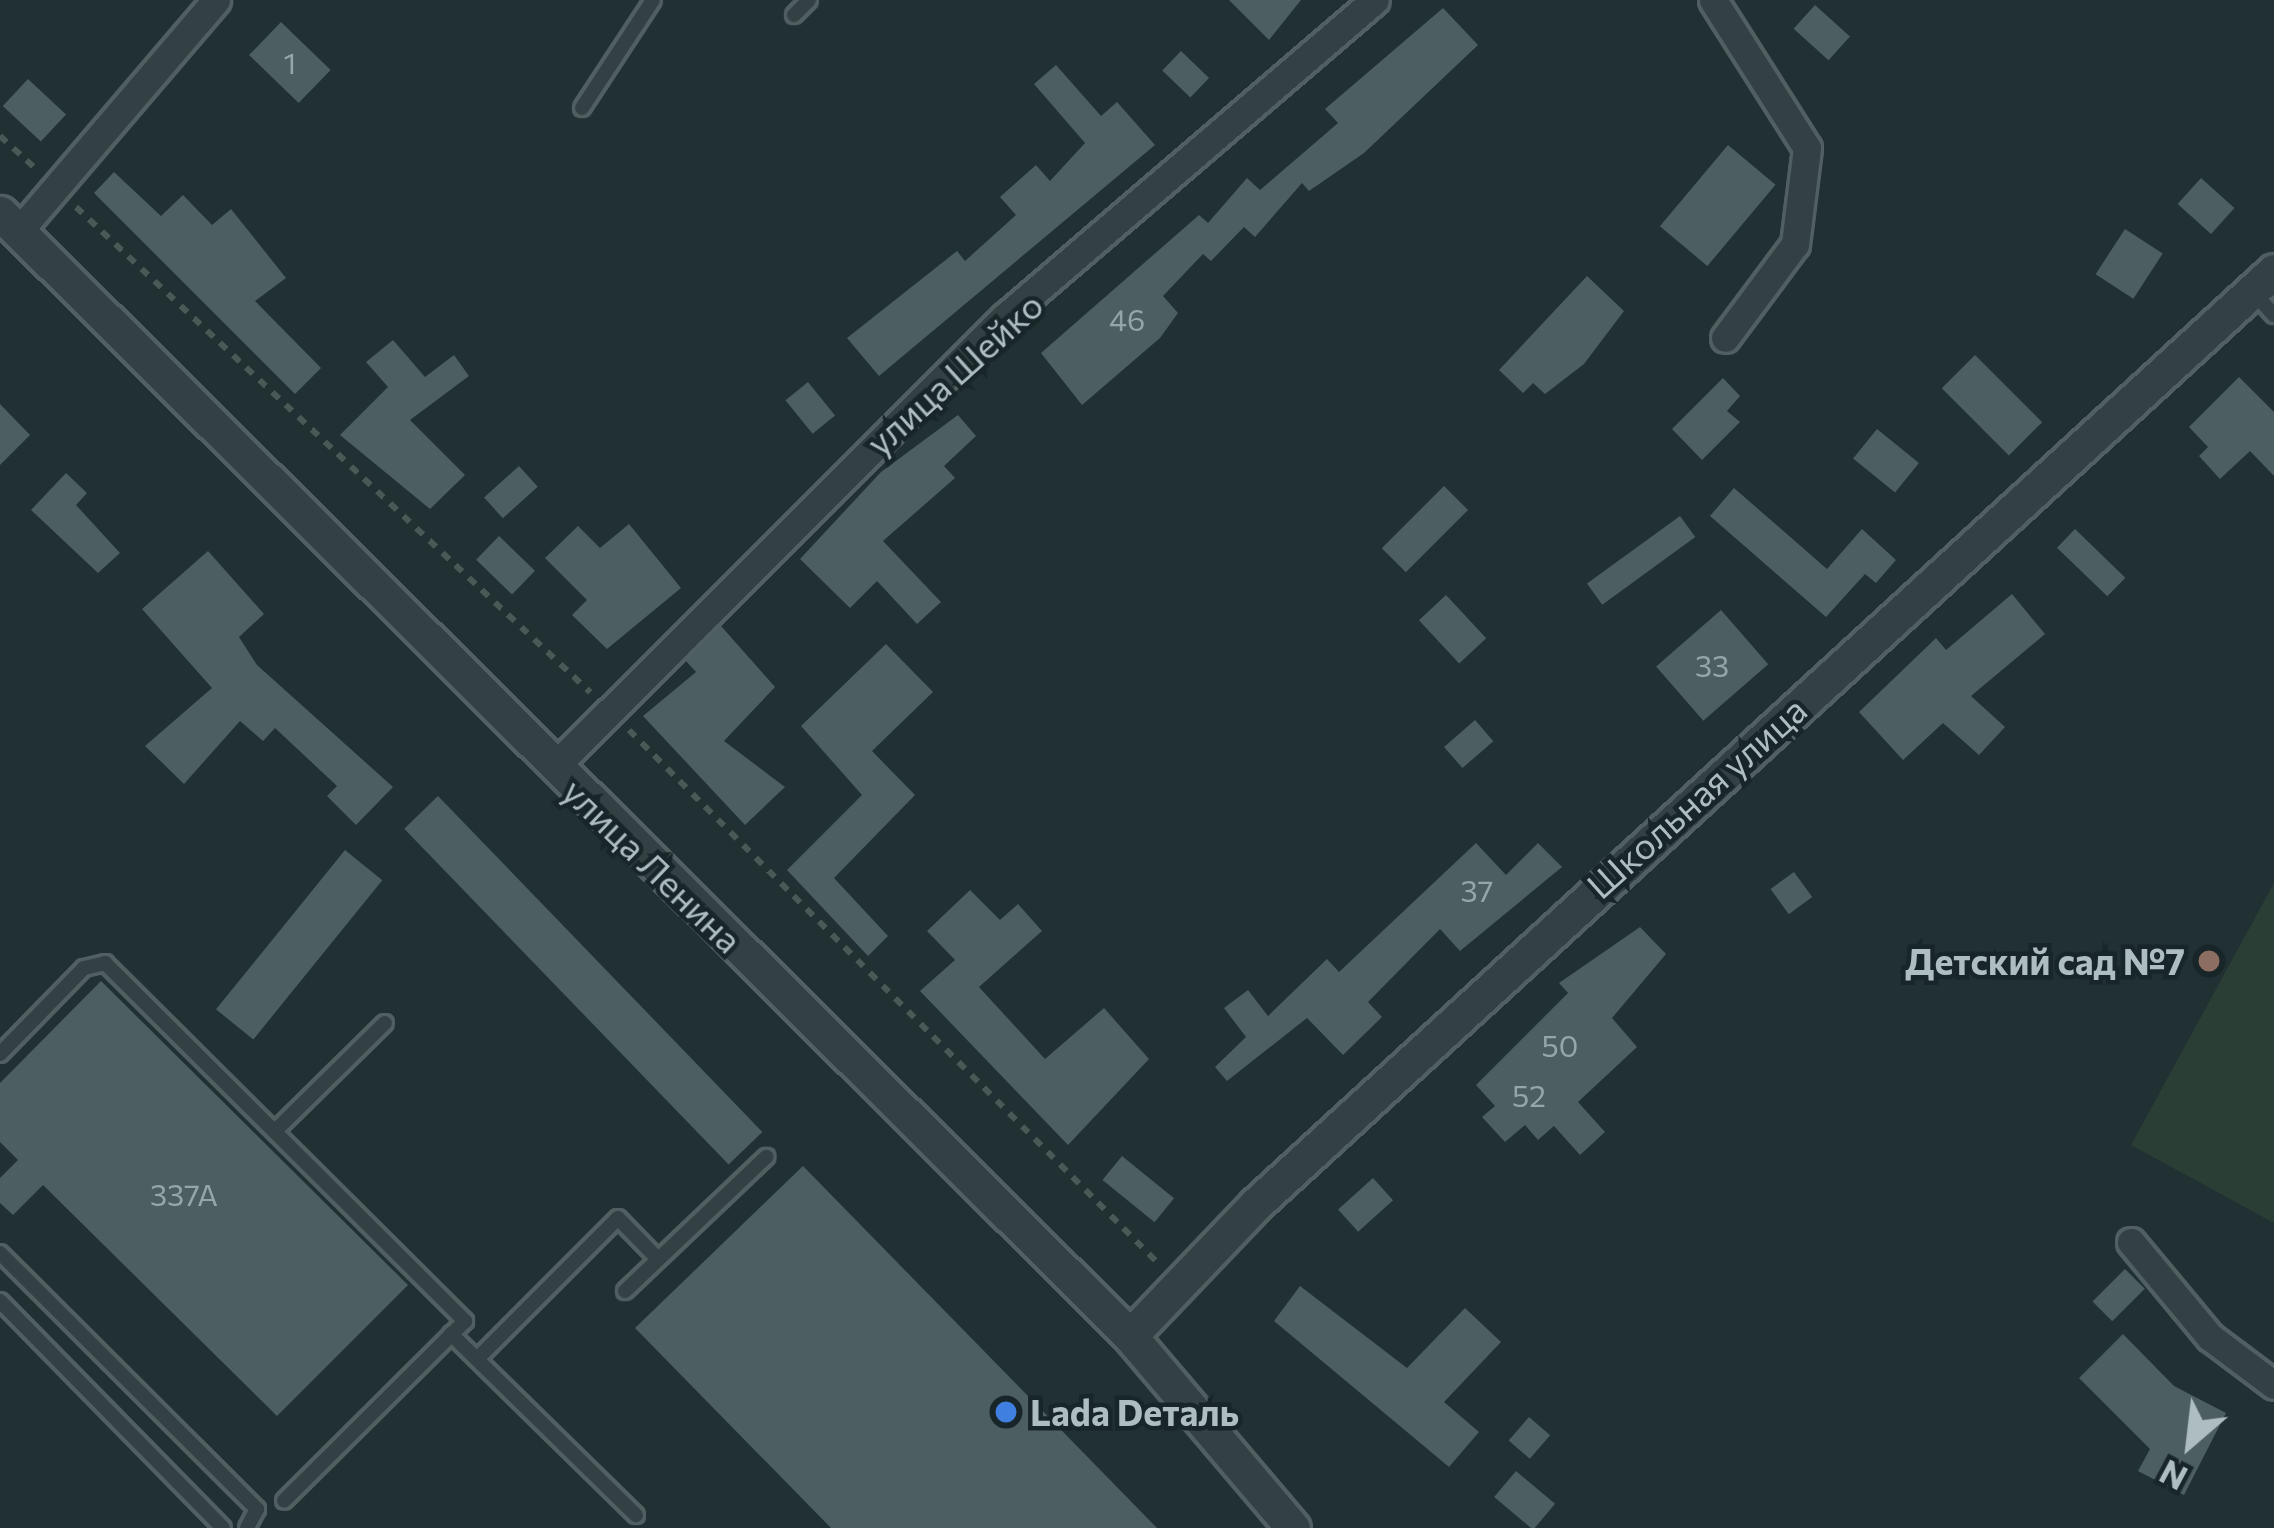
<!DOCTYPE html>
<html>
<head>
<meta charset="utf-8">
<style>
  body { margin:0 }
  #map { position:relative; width:2274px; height:1528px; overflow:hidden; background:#203033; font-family:Commissioner,sans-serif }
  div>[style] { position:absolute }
  .green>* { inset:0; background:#2a3e35 }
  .building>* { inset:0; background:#4c5e62; transform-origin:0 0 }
  .path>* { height:6px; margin-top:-3px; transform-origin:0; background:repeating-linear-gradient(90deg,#495a56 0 9px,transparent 0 18px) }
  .roads { filter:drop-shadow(3px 0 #515f62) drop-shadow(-3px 0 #515f62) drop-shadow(0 3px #515f62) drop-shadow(0 -3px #515f62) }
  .service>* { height:14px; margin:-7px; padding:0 7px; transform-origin:7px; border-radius:7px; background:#344144 }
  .minor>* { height:27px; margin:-13.5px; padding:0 13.5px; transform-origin:13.5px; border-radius:13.5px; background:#344144 }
  .tertiary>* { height:33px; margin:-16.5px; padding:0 16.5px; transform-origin:16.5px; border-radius:16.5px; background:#344144 }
  .dots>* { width:33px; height:33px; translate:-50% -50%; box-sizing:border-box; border:6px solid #192629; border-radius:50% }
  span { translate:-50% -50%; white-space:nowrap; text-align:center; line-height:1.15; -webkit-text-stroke:9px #192629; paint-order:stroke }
  .number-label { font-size:30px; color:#96a5a9 }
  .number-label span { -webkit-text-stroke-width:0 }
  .street-label { font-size:36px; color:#aebdc1 }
  .poi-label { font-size:36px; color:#aebdc1; font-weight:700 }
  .right { translate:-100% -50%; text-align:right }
  .left { translate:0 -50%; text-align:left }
  .north { position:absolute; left:2130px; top:1384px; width:120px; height:120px; -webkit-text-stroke:9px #192629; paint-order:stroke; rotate:208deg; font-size:33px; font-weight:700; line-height:48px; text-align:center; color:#aebdc1 }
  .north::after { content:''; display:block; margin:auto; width:42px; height:54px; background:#aebdc1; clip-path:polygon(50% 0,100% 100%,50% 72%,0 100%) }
</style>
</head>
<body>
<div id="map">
  <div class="green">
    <div style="clip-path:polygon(2274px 883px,2274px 1223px,2131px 1145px)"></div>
  </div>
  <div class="building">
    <div style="clip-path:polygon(1229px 0,1301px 0,1269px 40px)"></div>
    <div style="left:1815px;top:5px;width:47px;height:32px;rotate:42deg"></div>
    <div style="clip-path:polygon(1443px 8px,1478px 45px,1364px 153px,1309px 191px,1302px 183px,1255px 237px,1244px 227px,1211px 261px,1203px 254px,1163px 296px,1178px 313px,1160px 338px,1082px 405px,1041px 353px,1199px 215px,1208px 223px,1247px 178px,1260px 190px,1338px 123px,1325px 109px)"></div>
    <div style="left:281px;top:22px;width:69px;height:46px;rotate:44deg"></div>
    <div style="left:1181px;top:51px;width:39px;height:27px;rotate:44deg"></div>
    <div style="clip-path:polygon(1056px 65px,1101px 116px,1117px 102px,1155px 145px,879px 376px,847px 338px,957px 251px,965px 261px,1016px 215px,1000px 197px,1036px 165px,1050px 181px,1085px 143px,1034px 84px)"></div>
    <div style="left:28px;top:79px;width:52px;height:37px;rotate:43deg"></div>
    <div style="left:1728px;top:145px;width:62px;height:106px;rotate:40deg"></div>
    <div style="clip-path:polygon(114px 172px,161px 216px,183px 195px,212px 225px,231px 209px,286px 278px,255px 301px,321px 368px,295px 394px,94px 193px)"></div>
    <div style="left:2201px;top:178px;width:45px;height:35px;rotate:42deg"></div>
    <div style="left:2125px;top:229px;width:45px;height:54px;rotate:33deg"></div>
    <div style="clip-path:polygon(1587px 276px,1624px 311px,1584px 364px,1545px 394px,1533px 383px,1523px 393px,1499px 370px)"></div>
    <div style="clip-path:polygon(393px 340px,425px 377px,454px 355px,469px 376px,410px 420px,465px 475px,430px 509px,340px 435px,388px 387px,366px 362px)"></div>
    <div style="left:1975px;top:355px;width:95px;height:47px;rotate:45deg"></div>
    <div style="clip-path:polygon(2239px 377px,2274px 412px,2274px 476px,2250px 451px,2220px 479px,2199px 456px,2208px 447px,2189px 427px)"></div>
    <div style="clip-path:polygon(1723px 378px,1740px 396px,1727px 411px,1740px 422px,1702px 460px,1672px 429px)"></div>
    <div style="left:808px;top:382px;width:43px;height:29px;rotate:51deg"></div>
    <div style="clip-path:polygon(0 404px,30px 435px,0 465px)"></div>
    <div style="clip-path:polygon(958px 415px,976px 436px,944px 466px,955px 478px,883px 541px,941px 602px,917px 624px,877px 581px,850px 608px,800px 559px,881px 472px)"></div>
    <div style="left:1877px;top:429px;width:54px;height:38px;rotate:39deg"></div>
    <div style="left:519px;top:466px;width:28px;height:47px;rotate:48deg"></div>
    <div style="clip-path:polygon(66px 473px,87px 493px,76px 505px,120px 553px,98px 573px,31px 510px)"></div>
    <div style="left:1444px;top:486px;width:34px;height:88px;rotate:45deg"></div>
    <div style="clip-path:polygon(1734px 488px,1827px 569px,1862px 529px,1896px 560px,1876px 583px,1865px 574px,1826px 617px,1710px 516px)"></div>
    <div style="left:1680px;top:516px;width:26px;height:115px;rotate:54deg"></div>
    <div style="clip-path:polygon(629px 524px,681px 588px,607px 649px,572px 615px,587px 600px,545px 558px,578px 526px,600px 548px)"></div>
    <div style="left:2075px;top:529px;width:70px;height:26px;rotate:44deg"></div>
    <div style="left:499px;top:536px;width:50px;height:33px;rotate:44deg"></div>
    <div style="clip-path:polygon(208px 551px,264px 614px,239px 637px,257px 665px,393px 787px,356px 825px,327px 796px,337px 786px,275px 728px,263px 741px,240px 721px,184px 784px,145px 746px,212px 688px,142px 609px)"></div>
    <div style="clip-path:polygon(2012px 594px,2045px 634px,1971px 696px,2005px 727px,1979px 755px,1943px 723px,1903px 760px,1859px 712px,1936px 638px,1946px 650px)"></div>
    <div style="left:1446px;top:595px;width:59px;height:37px;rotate:47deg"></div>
    <div style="left:1721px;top:610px;width:72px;height:86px;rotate:49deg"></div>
    <div style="clip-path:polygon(721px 626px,775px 687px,724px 741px,785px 787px,745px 825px,643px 716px,696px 672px,686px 661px)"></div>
    <div style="clip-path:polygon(886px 644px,933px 692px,872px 751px,915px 795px,834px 878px,888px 936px,868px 956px,787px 870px,862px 795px,801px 726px)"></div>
    <div style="left:1475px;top:720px;width:28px;height:41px;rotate:49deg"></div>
    <div style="left:438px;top:796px;width:467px;height:47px;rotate:46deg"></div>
    <div style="clip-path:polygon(1476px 843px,1506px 875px,1538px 843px,1562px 867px,1460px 951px,1440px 929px,1368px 1002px,1382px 1017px,1343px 1055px,1307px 1018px,1227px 1081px,1215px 1067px,1246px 1037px,1224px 1008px,1248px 990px,1268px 1016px,1327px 959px,1339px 972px)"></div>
    <div style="left:345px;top:850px;width:48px;height:205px;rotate:39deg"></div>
    <div style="left:1794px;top:872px;width:31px;height:29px;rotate:54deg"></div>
    <div style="clip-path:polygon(970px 890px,1000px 920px,1018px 904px,1042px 931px,979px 987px,1045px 1059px,1104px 1008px,1149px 1059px,1068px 1145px,920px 991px,955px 960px,927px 931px)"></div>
    <div style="clip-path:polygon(1640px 927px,1666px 954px,1612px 1018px,1637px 1047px,1578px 1102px,1605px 1132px,1580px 1155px,1554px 1126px,1538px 1140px,1525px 1125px,1505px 1142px,1482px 1117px,1495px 1106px,1476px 1085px,1568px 993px,1559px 983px)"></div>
    <div style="clip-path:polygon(101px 981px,408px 1285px,277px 1416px,43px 1185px,13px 1215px,0 1203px,0 1178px,18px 1160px,0 1142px,0 1083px)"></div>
    <div style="left:1122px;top:1156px;width:67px;height:31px;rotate:39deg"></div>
    <div style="clip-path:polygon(803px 1166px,1157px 1528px,831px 1528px,635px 1328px)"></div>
    <div style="left:1373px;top:1178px;width:30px;height:47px;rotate:48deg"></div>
    <div style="left:2125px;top:1269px;width:28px;height:46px;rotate:45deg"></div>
    <div style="clip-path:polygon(1300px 1286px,1407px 1368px,1465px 1308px,1501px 1342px,1444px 1402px,1479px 1432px,1449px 1467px,1274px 1321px)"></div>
    <div style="clip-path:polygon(2123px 1334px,2174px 1386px,2226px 1413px,2184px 1495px,2138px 1471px,2150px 1449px,2079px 1378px)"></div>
    <div style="left:1529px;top:1417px;width:28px;height:31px;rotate:41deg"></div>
    <div style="left:1516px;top:1471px;width:51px;height:34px;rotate:40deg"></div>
  </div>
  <div class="path">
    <div style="left:0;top:136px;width:49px;rotate:42.5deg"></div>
    <div style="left:76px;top:207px;width:707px;rotate:43.34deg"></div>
    <div style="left:629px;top:730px;width:750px;rotate:45.22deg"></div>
  </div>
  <div class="roads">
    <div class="service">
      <div style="left:794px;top:15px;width:21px;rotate:-45deg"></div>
      <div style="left:582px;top:108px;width:129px;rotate:-56.7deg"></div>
      <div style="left:2253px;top:292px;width:31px;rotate:48deg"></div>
      <div style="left:0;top:1054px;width:120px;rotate:-45.7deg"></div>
      <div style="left:84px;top:968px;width:22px;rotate:-13deg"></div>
      <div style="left:105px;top:963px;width:508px;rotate:44.84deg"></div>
      <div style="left:465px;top:1321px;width:255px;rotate:135.2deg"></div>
      <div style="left:275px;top:1131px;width:154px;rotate:-44.5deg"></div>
      <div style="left:0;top:1253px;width:363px;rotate:44.9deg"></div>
      <div style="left:257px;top:1509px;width:21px;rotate:118deg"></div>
      <div style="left:625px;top:1291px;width:195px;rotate:-43.5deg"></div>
      <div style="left:0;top:1301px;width:318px;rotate:45.5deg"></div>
      <div style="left:451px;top:1334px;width:259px;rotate:44.4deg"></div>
      <div style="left:477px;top:1359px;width:199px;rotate:-45deg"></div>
      <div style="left:618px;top:1218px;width:57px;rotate:45.7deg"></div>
    </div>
    <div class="minor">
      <div style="left:1713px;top:0;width:175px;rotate:57.6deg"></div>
      <div style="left:1807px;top:148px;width:97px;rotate:97.1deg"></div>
      <div style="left:1795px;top:244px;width:117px;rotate:126.7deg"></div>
      <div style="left:18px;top:232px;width:305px;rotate:-49.5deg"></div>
      <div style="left:554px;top:767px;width:637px;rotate:-44.94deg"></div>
      <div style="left:1005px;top:317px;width:487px;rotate:-40.6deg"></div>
      <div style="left:2131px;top:1242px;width:124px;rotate:50.3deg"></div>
      <div style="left:2210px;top:1337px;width:80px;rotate:36.9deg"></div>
    </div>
    <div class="tertiary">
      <div style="left:0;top:213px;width:1593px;rotate:44.82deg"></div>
      <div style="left:1130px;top:1336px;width:252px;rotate:49.7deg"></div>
      <div style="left:1130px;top:1336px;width:181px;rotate:-46.3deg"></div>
      <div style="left:1255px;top:1205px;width:1382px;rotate:-42.51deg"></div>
    </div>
  </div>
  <div class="dots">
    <div style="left:2209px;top:961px;background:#8d6e63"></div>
    <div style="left:1006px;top:1412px;background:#3f7fe0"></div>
  </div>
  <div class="number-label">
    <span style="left:290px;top:62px">1</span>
    <span style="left:1127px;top:319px">46</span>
    <span style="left:1712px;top:665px">33</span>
    <span style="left:1477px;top:890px">37</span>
    <span style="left:1560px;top:1045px">50</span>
    <span style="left:1529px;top:1095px">52</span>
    <span style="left:184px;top:1194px">337А</span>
  </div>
  <div class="street-label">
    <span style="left:954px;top:373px;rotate:-42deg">улица Шейко</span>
    <span style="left:1696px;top:797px;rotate:-42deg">Школьная улица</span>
    <span style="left:653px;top:865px;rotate:44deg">улица Ленина</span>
  </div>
  <div class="poi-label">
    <span class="right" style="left:2185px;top:961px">Детский сад №7</span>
    <span class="left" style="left:1030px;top:1412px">Lada Dеталь</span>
  </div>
  <div class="north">N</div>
</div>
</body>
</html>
